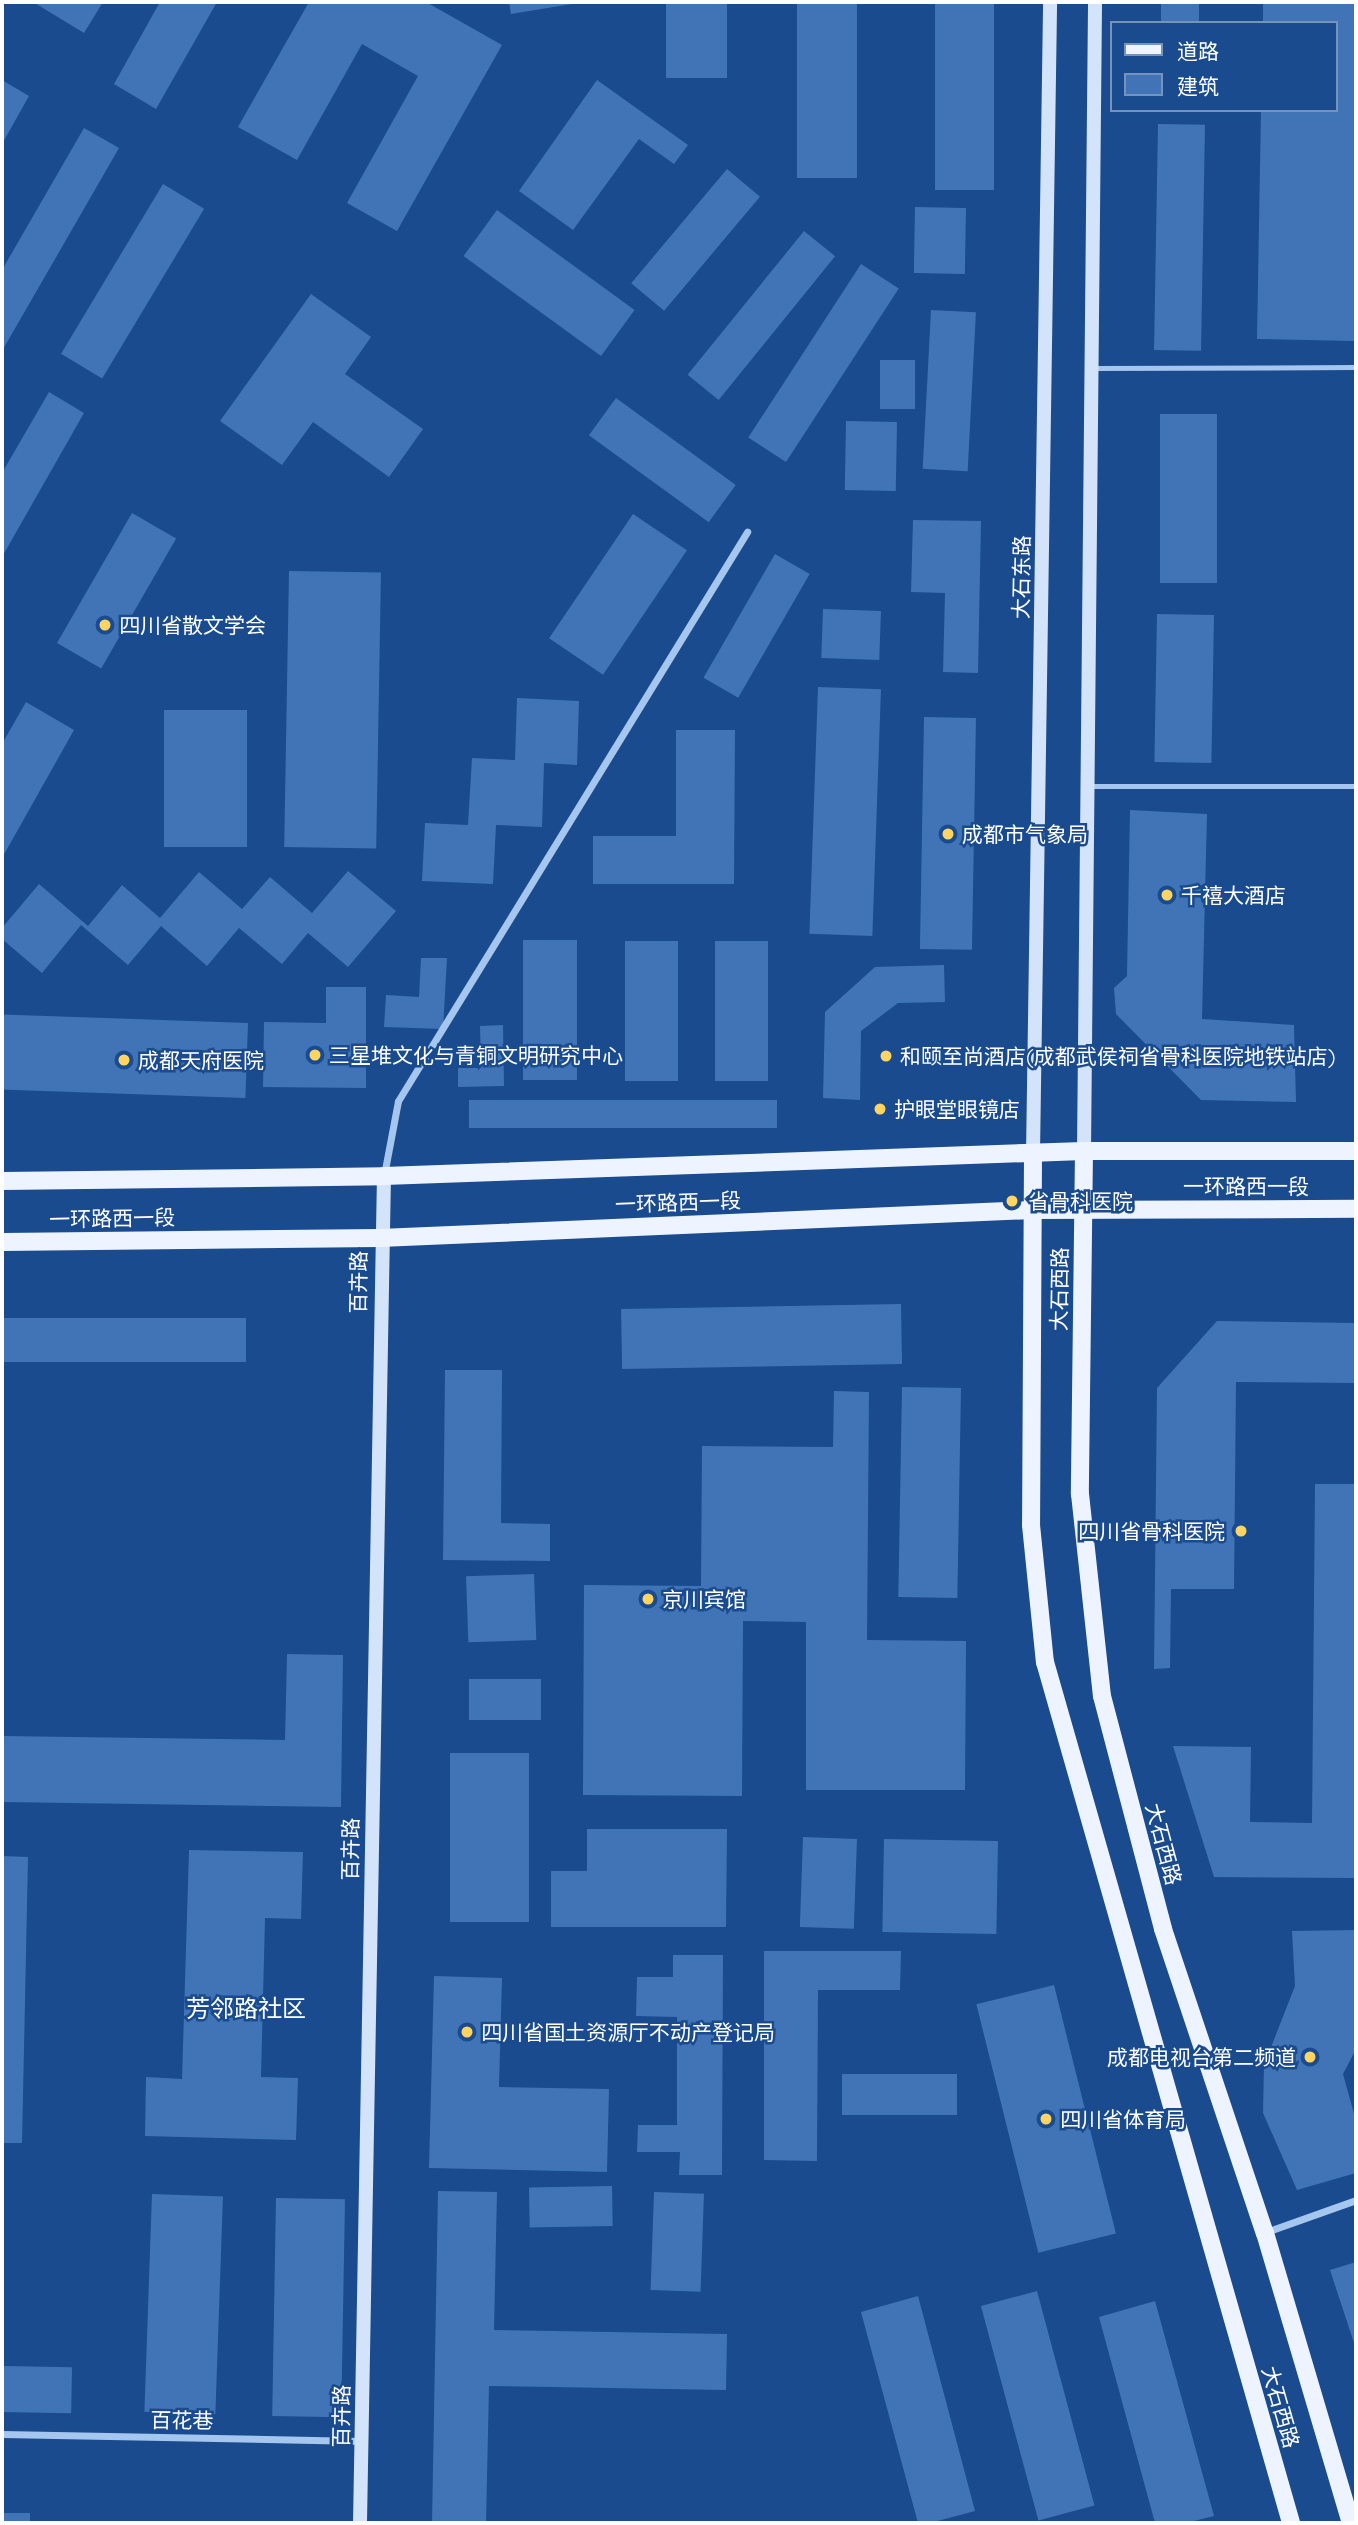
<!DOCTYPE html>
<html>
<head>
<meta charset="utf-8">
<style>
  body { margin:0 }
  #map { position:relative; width:1358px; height:2525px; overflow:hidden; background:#194b8e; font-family:Quicksand,"Noto Sans SC",sans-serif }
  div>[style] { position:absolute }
  .building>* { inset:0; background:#4174b7; transform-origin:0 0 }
  .lane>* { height:5px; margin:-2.5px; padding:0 2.5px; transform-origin:2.5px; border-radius:2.5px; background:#a5c6ef }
  .street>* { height:7px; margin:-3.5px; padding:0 3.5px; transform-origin:3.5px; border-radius:3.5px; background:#a5c6ef }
  .secondary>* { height:14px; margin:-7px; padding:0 7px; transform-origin:7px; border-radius:7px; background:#d3e3fa }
  .primary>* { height:18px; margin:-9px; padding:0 9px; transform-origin:9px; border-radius:9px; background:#edf4ff }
  .dots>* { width:19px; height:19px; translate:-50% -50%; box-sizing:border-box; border:4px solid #194b8e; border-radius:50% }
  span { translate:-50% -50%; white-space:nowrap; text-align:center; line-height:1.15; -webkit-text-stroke:5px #194b8e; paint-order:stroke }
  .street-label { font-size:21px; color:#fff }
  .poi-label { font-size:21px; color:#fff }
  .left { translate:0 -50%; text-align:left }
  .right { translate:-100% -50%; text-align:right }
  .quarter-label { font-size:24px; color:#fff }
  .frame { position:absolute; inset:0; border:4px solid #fff; pointer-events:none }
  .legend { position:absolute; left:1110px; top:21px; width:228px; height:91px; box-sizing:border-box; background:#194b8e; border:2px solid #7593bb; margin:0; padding:9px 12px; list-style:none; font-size:21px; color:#fff }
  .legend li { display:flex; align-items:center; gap:14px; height:35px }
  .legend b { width:35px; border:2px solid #7593bb }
</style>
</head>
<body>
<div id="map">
  <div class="building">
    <div style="clip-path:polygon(33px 2px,103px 2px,84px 33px)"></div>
    <div style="clip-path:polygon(160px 2px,217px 2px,156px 109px,114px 84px)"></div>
    <div style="clip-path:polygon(309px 2px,426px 2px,502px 45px,397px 231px,347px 203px,418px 76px,362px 44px,297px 160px,238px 127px)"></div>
    <div style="clip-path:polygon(509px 2px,578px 2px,578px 3px,511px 14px)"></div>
    <div style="left:666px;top:2px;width:61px;height:76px"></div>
    <div style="left:797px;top:2px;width:60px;height:176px"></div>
    <div style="left:935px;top:2px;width:59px;height:188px"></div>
    <div style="left:1161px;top:2px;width:38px;height:21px"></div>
    <div style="clip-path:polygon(1263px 2px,1356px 2px,1355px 341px,1257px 339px,1261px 110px,1335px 110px,1335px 23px,1263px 23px)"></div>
    <div style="clip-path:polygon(2px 80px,29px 96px,2px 144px)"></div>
    <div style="clip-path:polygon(597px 80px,688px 145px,674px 164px,639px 139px,573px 230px,519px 191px)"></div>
    <div style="left:1158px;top:124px;width:47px;height:226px;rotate:1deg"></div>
    <div style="clip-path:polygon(84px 128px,119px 148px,2px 351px,2px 270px)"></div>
    <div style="left:727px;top:169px;width:43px;height:149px;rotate:40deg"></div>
    <div style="left:163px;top:184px;width:48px;height:198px;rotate:31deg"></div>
    <div style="left:915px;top:207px;width:51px;height:66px;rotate:1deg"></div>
    <div style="left:497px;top:210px;width:170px;height:57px;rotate:36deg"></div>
    <div style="left:804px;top:231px;width:40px;height:185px;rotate:39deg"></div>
    <div style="left:861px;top:264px;width:45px;height:207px;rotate:33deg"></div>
    <div style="clip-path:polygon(311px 294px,371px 337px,345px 374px,423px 429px,389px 477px,313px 422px,282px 465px,220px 421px)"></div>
    <div style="left:931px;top:310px;width:45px;height:159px;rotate:3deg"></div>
    <div style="left:880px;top:360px;width:35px;height:49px"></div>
    <div style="clip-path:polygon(49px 392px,84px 413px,2px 557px,2px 473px)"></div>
    <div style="left:616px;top:398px;width:148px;height:46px;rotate:36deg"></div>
    <div style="left:1160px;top:414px;width:57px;height:169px"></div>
    <div style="left:846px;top:421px;width:51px;height:69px;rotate:1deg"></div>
    <div style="left:132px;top:513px;width:51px;height:150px;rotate:30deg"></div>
    <div style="left:633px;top:514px;width:65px;height:150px;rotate:34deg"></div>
    <div style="clip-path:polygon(913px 520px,981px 521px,978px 673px,943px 672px,945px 593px,911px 592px)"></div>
    <div style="left:775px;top:554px;width:40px;height:143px;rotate:30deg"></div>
    <div style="left:289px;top:571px;width:92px;height:276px;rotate:1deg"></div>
    <div style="left:823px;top:609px;width:58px;height:49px;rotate:2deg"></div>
    <div style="left:1157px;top:614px;width:57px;height:148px;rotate:1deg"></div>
    <div style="left:818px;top:687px;width:63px;height:247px;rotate:2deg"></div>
    <div style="clip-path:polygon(517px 698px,579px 701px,577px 765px,544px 763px,542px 827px,496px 825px,493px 884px,422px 881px,425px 823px,468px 825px,472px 758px,515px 760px)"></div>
    <div style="clip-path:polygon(26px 702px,74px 730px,2px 858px,2px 744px)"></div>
    <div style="left:164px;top:710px;width:83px;height:137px"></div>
    <div style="left:924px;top:717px;width:52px;height:232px;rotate:1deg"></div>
    <div style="clip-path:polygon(676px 730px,735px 730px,734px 884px,593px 884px,593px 836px,676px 836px)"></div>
    <div style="clip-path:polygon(1130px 810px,1207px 814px,1202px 1019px,1294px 1025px,1296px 1102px,1201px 1100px,1116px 1014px,1114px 988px,1127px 976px)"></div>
    <div style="clip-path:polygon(348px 871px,396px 911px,348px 967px,308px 933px,282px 964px,239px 928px,207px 966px,161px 926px,128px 965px,81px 925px,42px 973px,2px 939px,2px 928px,39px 884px,88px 926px,122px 885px,160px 918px,199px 872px,242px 909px,270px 877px,312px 913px)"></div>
    <div style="left:523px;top:940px;width:54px;height:140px"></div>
    <div style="left:678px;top:941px;width:140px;height:53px;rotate:90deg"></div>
    <div style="left:715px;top:941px;width:53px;height:140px"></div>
    <div style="clip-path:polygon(421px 958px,447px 958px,443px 1029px,384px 1027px,386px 995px,419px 997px)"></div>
    <div style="clip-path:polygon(944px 965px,945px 1002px,898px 1003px,861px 1031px,860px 1100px,823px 1098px,825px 1012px,875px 967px)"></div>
    <div style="clip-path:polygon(326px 987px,366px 987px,366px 1088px,263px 1087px,264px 1022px,326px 1023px)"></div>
    <div style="left:248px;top:1023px;width:75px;height:246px;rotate:92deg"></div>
    <div style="clip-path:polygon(503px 1025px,504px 1086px,458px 1087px,458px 1068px,481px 1068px,480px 1026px)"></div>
    <div style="left:777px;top:1100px;width:28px;height:308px;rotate:90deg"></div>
    <div style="left:901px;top:1304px;width:60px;height:280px;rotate:89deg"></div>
    <div style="left:2px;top:1318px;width:244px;height:44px"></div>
    <div style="clip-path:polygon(1217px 1321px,1356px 1323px,1356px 1383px,1236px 1382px,1234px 1589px,1171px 1589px,1170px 1668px,1154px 1669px,1157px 1388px)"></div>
    <div style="clip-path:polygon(445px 1370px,502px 1370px,501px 1523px,550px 1524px,550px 1561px,443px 1560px)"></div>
    <div style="left:902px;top:1387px;width:59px;height:210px;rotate:1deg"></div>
    <div style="clip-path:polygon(834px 1391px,869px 1392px,867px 1640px,966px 1641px,965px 1790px,806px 1790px,806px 1622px,743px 1621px,742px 1796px,583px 1795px,584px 1585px,701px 1586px,702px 1446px,833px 1447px)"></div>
    <div style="clip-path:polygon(1315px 1484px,1356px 1484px,1356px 1878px,1214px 1877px,1173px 1746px,1251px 1747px,1250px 1822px,1312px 1823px)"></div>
    <div style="left:534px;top:1574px;width:66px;height:68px;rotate:88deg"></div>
    <div style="clip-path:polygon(287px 1654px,343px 1655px,341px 1807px,2px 1802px,2px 1736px,285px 1740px)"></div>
    <div style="left:469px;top:1679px;width:72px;height:41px"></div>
    <div style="left:450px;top:1753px;width:79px;height:169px"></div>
    <div style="clip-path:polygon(587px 1829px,727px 1829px,726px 1927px,551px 1927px,551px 1871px,587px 1871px)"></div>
    <div style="left:803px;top:1837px;width:54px;height:90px;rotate:2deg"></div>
    <div style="left:884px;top:1839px;width:114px;height:93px;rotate:1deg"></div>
    <div style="clip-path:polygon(189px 1850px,303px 1852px,301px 1919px,265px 1918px,261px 2077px,298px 2078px,296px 2140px,145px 2136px,146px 2077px,182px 2079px)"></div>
    <div style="clip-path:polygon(2px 1856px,28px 1857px,22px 2143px,2px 2143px)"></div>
    <div style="clip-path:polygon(1356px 1930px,1356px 2049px,1343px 2074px,1356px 2121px,1356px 2173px,1297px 2190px,1263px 2113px,1264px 2065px,1295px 1986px,1292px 1931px)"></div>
    <div style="clip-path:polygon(764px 1951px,901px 1951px,900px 1990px,818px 1990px,817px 2161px,764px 2160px)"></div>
    <div style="clip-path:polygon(673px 1955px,723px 1955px,722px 2175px,679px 2175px,680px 2152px,637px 2152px,638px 2125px,677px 2125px,677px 2017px,636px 2016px,637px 1977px,673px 1977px)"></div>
    <div style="clip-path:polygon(434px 1976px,502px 1978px,499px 2087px,609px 2089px,607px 2172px,429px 2168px)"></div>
    <div style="left:1054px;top:1985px;width:256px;height:80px;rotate:76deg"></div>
    <div style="left:957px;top:2074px;width:41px;height:115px;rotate:90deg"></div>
    <div style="left:612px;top:2186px;width:40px;height:83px;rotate:89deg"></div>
    <div style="clip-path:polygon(438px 2191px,497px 2192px,494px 2330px,727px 2334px,726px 2390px,489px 2386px,486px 2523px,432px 2523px)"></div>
    <div style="left:654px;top:2192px;width:50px;height:98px;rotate:2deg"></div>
    <div style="left:152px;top:2194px;width:71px;height:218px;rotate:2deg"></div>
    <div style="left:276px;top:2198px;width:69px;height:218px;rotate:1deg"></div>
    <div style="clip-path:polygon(1356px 2262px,1356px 2349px,1330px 2270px)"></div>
    <div style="left:1037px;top:2291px;width:222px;height:58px;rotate:75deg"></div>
    <div style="clip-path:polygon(918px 2296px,975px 2511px,930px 2523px,918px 2523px,861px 2312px)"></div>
    <div style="clip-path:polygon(1155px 2301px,1214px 2516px,1186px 2523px,1155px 2523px,1099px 2317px)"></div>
    <div style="left:2px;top:2366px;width:70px;height:46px;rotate:1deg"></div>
    <div style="left:2px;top:2513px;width:28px;height:10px"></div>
  </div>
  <div class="lane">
    <div style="left:1093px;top:368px;width:263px;rotate:-0.2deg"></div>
    <div style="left:1088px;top:786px;width:268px"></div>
  </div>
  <div class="street">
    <div style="left:384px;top:1175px;width:75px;rotate:-79.3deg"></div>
    <div style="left:398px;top:1101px;width:668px;rotate:-58.48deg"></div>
    <div style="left:1266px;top:2232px;width:96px;rotate:-19.6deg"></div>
    <div style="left:2px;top:2434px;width:359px;rotate:1.1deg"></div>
  </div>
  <div class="secondary">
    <div style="left:1084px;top:1151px;width:1149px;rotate:-89.45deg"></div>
    <div style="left:1033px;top:1154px;width:1152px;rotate:-89.15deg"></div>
    <div style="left:360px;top:2523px;width:1347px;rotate:-88.98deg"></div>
  </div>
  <div class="primary">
    <div style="left:1084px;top:1151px;width:343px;rotate:90.7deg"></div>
    <div style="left:1080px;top:1494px;width:203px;rotate:83.8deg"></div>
    <div style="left:1102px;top:1696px;width:241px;rotate:75.3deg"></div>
    <div style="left:1163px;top:1929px;width:321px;rotate:71.5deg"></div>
    <div style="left:1265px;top:2233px;width:302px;rotate:73.5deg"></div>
    <div style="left:1033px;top:1154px;width:371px;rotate:90.3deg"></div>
    <div style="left:1031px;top:1525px;width:138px;rotate:84.2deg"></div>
    <div style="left:1045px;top:1662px;width:895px;rotate:74.05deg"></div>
    <div style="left:2px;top:1181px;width:382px;rotate:-0.7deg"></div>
    <div style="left:384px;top:1176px;width:700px;rotate:-2.05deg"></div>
    <div style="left:1084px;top:1151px;width:272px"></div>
    <div style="left:2px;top:1242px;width:378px;rotate:-0.6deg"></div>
    <div style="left:380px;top:1238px;width:653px;rotate:-2.46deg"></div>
    <div style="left:1032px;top:1210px;width:324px;rotate:-0.2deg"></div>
  </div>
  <div class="dots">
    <div style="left:105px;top:625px;background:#ffd463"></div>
    <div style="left:948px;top:834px;background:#ffd463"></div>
    <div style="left:1167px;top:895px;background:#ffd463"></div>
    <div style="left:315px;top:1055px;background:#ffd463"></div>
    <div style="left:886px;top:1056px;background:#ffd463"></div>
    <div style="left:124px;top:1060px;background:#ffd463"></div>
    <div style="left:880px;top:1109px;background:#ffd463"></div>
    <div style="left:1012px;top:1201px;background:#ffd463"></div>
    <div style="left:1241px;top:1531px;background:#ffd463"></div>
    <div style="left:648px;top:1599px;background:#ffd463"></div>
    <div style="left:467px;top:2032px;background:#ffd463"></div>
    <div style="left:1310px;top:2057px;background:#ffd463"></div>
    <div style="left:1046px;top:2119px;background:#ffd463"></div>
  </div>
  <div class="street-label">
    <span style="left:1021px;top:577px;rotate:-89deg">大石东路</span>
    <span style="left:1246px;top:1186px">一环路西一段</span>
    <span style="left:678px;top:1202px;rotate:-2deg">一环路西一段</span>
    <span style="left:112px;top:1218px;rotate:-1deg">一环路西一段</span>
    <span style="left:358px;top:1282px;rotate:-89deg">百卉路</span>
    <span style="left:1059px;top:1289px;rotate:-89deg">大石西路</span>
    <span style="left:1164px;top:1844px;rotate:75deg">大石西路</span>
    <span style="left:350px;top:1849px;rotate:-89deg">百卉路</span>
    <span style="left:1281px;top:2407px;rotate:74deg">大石西路</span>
    <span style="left:341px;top:2416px;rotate:-89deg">百卉路</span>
    <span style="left:182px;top:2420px;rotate:1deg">百花巷</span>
  </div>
  <div class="poi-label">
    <span class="left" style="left:119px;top:625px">四川省散文学会</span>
    <span class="left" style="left:962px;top:834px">成都市气象局</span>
    <span class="left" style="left:1181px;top:895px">千禧大酒店</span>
    <span class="left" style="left:329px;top:1055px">三星堆文化与青铜文明研究中心</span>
    <span class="left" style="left:900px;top:1056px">和颐至尚酒店(成都武侯祠省骨科医院地铁站店)</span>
    <span class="left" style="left:138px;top:1060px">成都天府医院</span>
    <span class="left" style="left:894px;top:1109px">护眼堂眼镜店</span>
    <span class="left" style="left:1028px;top:1201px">省骨科医院</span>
    <span class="right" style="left:1225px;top:1531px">四川省骨科医院</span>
    <span class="left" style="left:662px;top:1599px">京川宾馆</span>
    <span class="left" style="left:481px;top:2032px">四川省国土资源厅不动产登记局</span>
    <span class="right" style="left:1296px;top:2057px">成都电视台第二频道</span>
    <span class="left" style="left:1060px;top:2119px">四川省体育局</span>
  </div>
  <div class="quarter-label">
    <span style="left:246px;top:2009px">芳邻路社区</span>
  </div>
  <div class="frame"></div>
  <ul class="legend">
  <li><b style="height:9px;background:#edf4ff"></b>道路</li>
  <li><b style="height:19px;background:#4174b7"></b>建筑</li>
  </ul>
</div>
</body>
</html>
